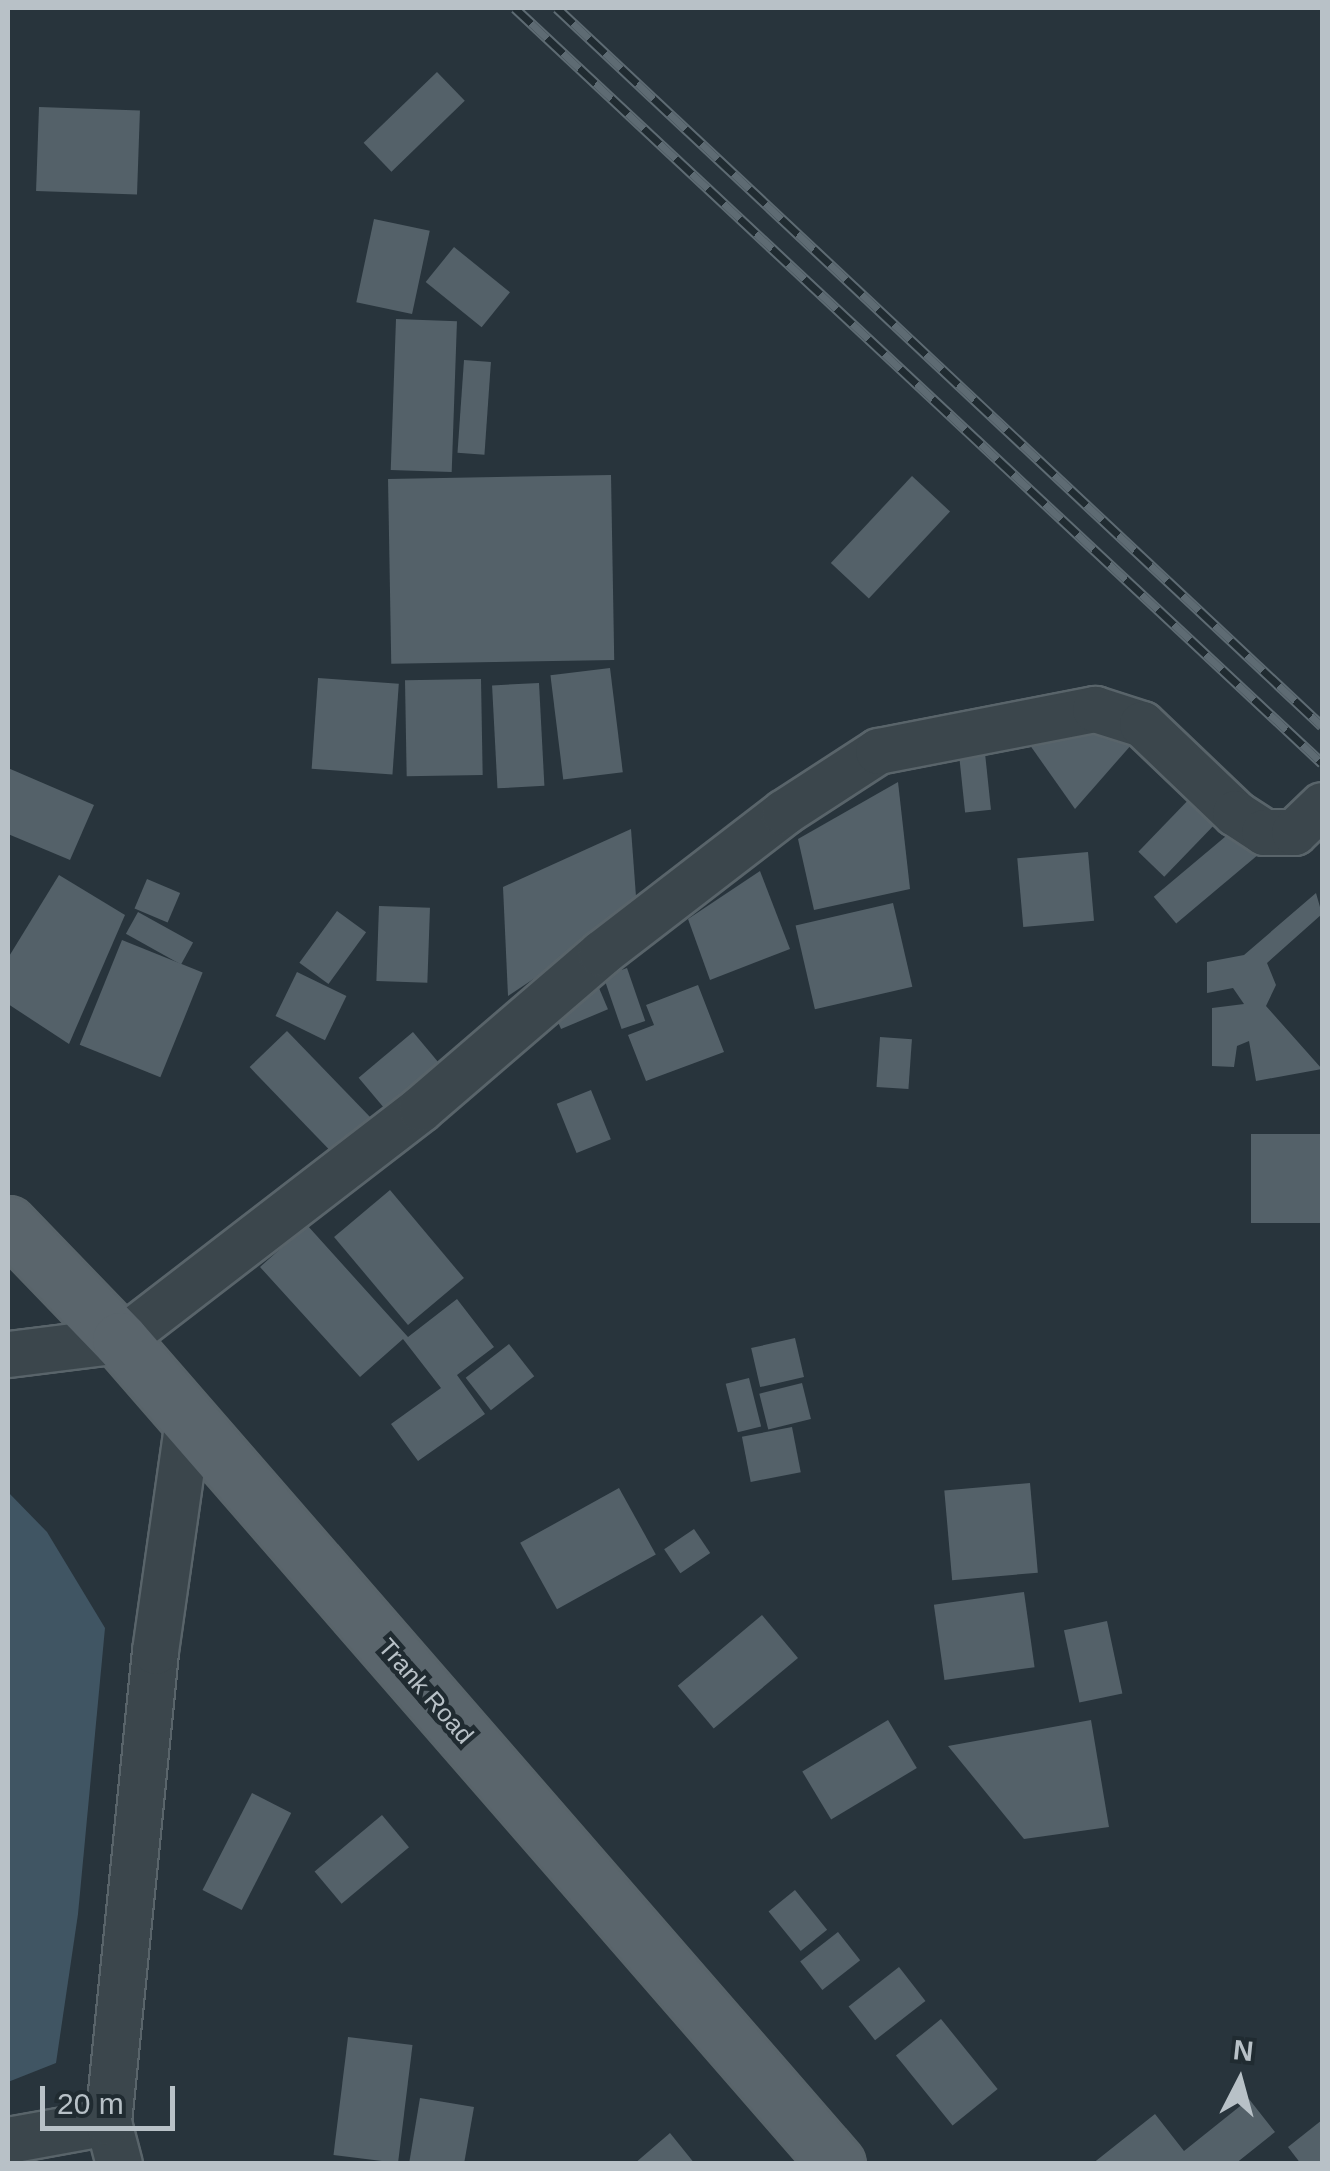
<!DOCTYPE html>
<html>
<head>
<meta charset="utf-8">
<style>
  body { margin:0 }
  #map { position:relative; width:1330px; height:2171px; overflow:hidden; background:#28343c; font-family:Arial,sans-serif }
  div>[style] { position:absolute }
  .water>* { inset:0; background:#405563 }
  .building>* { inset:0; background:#546169; transform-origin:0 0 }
  .roads { filter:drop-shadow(2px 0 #59646a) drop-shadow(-2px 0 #59646a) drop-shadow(0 2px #59646a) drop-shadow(0 -2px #59646a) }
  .minor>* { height:45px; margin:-22.5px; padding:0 22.5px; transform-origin:22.5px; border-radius:22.5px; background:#3b464c }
  .major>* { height:55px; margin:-27.5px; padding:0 27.5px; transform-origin:27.5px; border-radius:27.5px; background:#5a656c }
  .rail>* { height:11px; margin-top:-5.5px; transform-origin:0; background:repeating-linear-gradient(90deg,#202b31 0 22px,#5e6b73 0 44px); box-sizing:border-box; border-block:2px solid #5e6b73 }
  span { translate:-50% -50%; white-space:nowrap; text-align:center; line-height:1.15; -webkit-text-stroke:9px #202b31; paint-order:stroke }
  .street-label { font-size:25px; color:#b8c1c7 }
  .frame { position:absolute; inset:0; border:10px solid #b8c1c7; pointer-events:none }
  .north { position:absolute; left:1190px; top:2031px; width:100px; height:100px; -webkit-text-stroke:8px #202b31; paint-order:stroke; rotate:6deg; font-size:28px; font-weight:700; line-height:40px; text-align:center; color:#b8c1c7 }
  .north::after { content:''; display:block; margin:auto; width:35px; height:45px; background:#b8c1c7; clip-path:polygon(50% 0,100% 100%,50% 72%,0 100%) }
  .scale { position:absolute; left:40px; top:2086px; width:135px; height:45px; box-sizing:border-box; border:5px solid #b8c1c7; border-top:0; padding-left:12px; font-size:30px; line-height:35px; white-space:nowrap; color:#b8c1c7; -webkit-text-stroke:8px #202b31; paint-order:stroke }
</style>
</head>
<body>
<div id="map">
  <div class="water">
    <div style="clip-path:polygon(8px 1492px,47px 1532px,105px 1628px,78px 1914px,56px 2063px,8px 2082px)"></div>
  </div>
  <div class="building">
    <div style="left:437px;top:72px;width:40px;height:102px;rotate:46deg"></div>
    <div style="left:39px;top:107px;width:101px;height:84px;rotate:2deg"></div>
    <div style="left:374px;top:219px;width:57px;height:85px;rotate:12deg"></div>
    <div style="left:454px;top:247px;width:72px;height:45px;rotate:39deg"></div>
    <div style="left:396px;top:319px;width:61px;height:151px;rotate:2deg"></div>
    <div style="left:464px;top:360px;width:27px;height:93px;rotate:4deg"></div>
    <div style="left:611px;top:475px;width:185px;height:223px;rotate:89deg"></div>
    <div style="left:912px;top:476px;width:52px;height:119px;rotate:43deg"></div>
    <div style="left:610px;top:668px;width:105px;height:60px;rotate:83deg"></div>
    <div style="left:318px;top:678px;width:81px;height:91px;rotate:4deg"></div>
    <div style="left:481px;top:679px;width:96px;height:76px;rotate:89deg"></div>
    <div style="left:539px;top:683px;width:103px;height:47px;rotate:87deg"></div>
    <div style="clip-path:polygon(1080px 725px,1132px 744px,1075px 809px,1027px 741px)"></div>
    <div style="left:985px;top:753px;width:57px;height:26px;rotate:84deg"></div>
    <div style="clip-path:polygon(8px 768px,94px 805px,70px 860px,8px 834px)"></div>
    <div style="clip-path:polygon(898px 782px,910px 889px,814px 910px,798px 839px)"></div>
    <div style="left:1196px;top:792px;width:36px;height:83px;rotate:44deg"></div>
    <div style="left:1238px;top:826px;width:35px;height:110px;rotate:50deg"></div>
    <div style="clip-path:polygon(631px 829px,637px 910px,508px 996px,503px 887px)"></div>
    <div style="left:1088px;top:852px;width:69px;height:71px;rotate:85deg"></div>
    <div style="clip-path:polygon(760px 871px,790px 949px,710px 980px,688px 919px)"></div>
    <div style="clip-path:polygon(59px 875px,125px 915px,69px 1044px,8px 1004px,8px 958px)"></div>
    <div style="left:147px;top:879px;width:36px;height:32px;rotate:23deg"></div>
    <div style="clip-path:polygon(1316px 893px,1322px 914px,1267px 963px,1276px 985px,1266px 1006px,1322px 1069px,1256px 1081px,1249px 1041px,1237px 1046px,1234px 1067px,1212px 1066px,1212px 1008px,1244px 1004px,1233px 988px,1207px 993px,1207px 962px,1244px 955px)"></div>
    <div style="left:893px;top:903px;width:86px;height:100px;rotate:77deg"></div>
    <div style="left:379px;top:906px;width:51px;height:75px;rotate:2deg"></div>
    <div style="left:337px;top:911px;width:36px;height:64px;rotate:36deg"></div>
    <div style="left:138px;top:912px;width:63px;height:25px;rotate:29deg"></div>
    <div style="left:122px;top:940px;width:87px;height:113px;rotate:22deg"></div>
    <div style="left:627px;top:968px;width:56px;height:25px;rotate:71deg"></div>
    <div style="left:297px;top:972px;width:55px;height:49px;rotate:26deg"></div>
    <div style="clip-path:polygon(698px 985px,724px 1052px,646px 1081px,628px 1035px,654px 1025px,646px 1005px)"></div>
    <div style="left:599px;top:988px;width:23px;height:51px;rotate:67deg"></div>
    <div style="left:287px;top:1031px;width:121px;height:52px;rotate:46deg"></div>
    <div style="left:413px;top:1032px;width:42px;height:71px;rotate:50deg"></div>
    <div style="left:880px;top:1037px;width:32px;height:50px;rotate:4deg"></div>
    <div style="left:591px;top:1090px;width:53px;height:37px;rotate:68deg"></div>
    <div style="left:1322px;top:1134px;width:89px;height:71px;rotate:90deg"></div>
    <div style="left:390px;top:1190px;width:115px;height:73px;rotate:50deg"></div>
    <div style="clip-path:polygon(307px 1225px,408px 1337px,457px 1299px,494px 1347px,457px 1375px,485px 1414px,418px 1461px,391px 1424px,441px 1388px,403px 1339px,360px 1377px,260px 1267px)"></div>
    <div style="left:795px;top:1338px;width:40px;height:45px;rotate:77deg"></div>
    <div style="left:509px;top:1344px;width:41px;height:55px;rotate:52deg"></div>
    <div style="left:749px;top:1378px;width:50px;height:24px;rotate:76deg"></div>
    <div style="left:802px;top:1383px;width:37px;height:44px;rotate:76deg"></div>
    <div style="left:792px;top:1427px;width:46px;height:51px;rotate:79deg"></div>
    <div style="left:1030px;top:1483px;width:90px;height:86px;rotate:85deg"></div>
    <div style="left:619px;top:1488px;width:76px;height:113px;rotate:61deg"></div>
    <div style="left:694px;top:1529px;width:29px;height:36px;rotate:56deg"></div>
    <div style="left:1024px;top:1592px;width:76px;height:91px;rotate:82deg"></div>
    <div style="left:762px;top:1615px;width:56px;height:110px;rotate:50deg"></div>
    <div style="left:1107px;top:1621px;width:74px;height:44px;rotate:78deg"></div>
    <div style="left:888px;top:1720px;width:56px;height:100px;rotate:59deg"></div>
    <div style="clip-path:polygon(1091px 1720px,1109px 1827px,1024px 1839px,948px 1746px)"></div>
    <div style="left:252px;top:1793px;width:44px;height:109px;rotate:27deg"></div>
    <div style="left:382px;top:1815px;width:42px;height:88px;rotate:50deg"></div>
    <div style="left:795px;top:1890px;width:51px;height:34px;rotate:51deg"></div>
    <div style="left:838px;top:1932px;width:36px;height:48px;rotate:52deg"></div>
    <div style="left:899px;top:1967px;width:43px;height:64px;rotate:52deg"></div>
    <div style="left:941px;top:2019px;width:90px;height:58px;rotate:51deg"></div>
    <div style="left:348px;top:2037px;width:65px;height:119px;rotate:7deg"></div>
    <div style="clip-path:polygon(420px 2098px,474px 2107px,464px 2164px,409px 2164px)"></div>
    <div style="clip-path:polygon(1249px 2099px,1275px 2132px,1235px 2164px,1092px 2164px,1155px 2114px,1184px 2151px)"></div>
    <div style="clip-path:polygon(1322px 2120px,1322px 2164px,1301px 2164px,1288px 2147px)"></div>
    <div style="clip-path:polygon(670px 2133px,695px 2164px,634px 2164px)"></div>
  </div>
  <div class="roads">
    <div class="minor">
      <div style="left:8px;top:1354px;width:113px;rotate:-7.1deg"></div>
      <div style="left:120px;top:1340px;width:380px;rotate:-37.6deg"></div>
      <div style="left:421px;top:1108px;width:238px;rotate:-40.7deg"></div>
      <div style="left:601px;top:953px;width:231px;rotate:-37.6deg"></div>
      <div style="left:784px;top:812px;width:112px;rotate:-33deg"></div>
      <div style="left:878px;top:751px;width:221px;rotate:-11deg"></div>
      <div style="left:1095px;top:709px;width:49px;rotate:17.7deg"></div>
      <div style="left:1142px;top:724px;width:129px;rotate:43.7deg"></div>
      <div style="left:1235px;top:813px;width:35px;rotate:33deg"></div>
      <div style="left:1264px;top:832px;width:30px"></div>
      <div style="left:1294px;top:832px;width:39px;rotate:-44deg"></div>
      <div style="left:8px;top:2140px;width:102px;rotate:-10.2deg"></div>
      <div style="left:119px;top:2164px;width:43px;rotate:-104.7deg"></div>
      <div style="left:108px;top:2122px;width:473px;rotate:-84.3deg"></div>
      <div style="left:155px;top:1651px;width:235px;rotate:-81.9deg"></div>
    </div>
    <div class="major">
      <div style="left:8px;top:1224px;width:161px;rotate:46deg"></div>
      <div style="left:120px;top:1340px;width:1092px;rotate:48.97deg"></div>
    </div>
  </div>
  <div class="rail">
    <div style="left:515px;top:8px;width:1105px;rotate:43.09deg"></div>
    <div style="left:557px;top:8px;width:1049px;rotate:43.18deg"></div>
  </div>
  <div class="street-label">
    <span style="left:426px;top:1691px;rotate:49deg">Trank Road</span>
  </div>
  <div class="frame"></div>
  <div class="north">N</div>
  <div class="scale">20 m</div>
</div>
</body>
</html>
